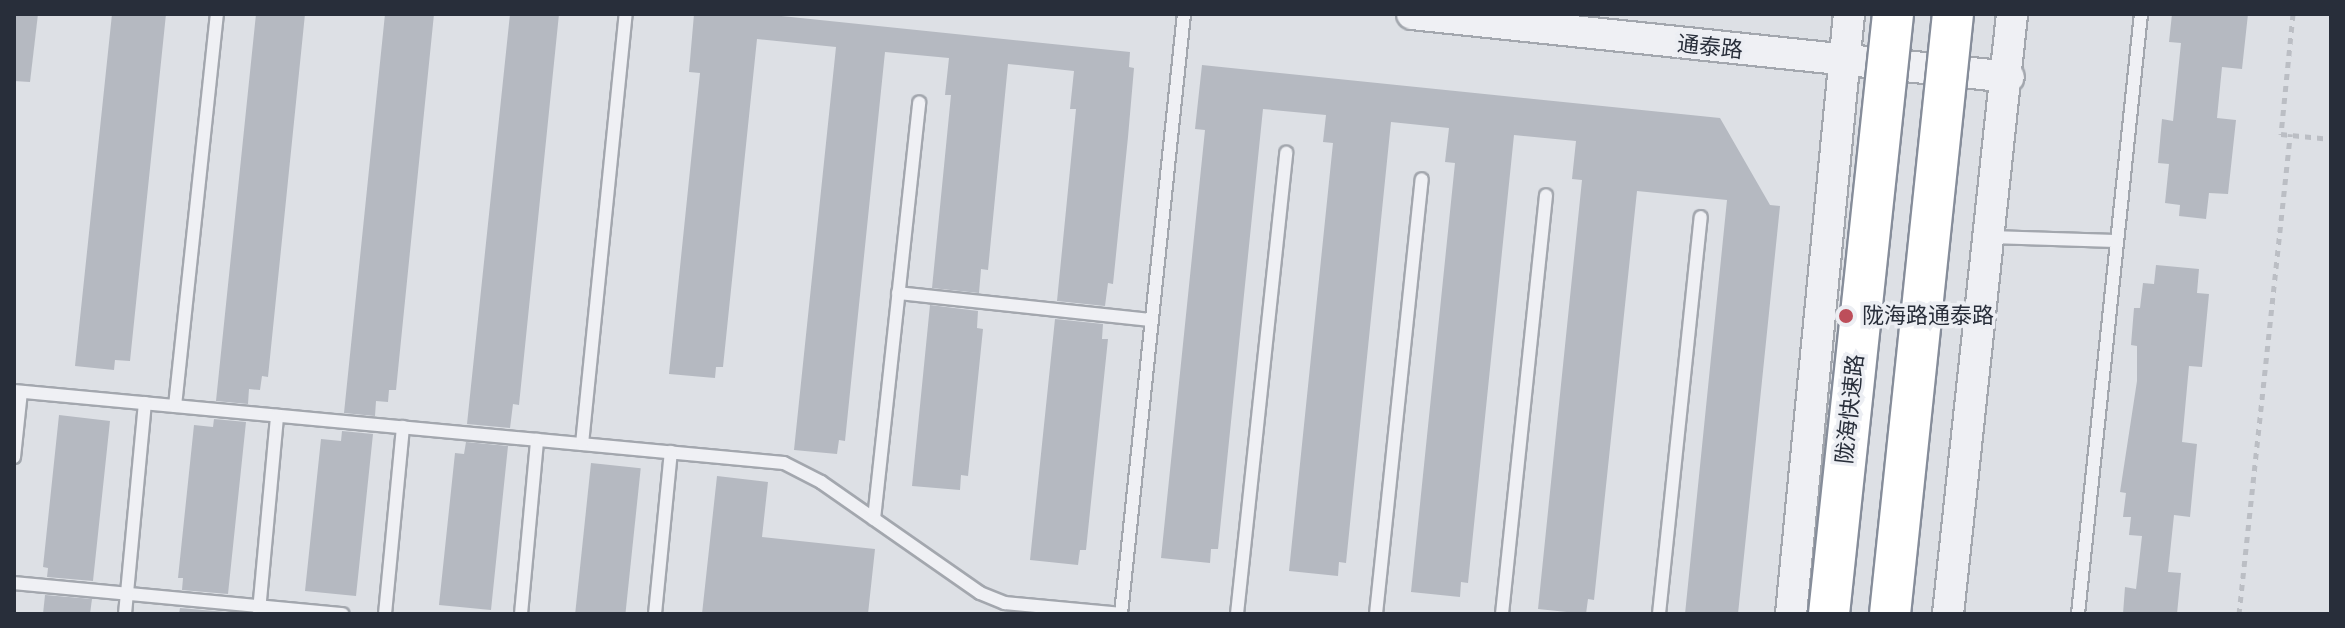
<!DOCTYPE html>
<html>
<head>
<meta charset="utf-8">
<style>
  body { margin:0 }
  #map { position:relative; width:2345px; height:628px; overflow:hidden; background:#dde0e5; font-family:"PT Sans","Noto Sans SC",sans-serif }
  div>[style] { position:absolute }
  .building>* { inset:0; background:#b5b9c1; transform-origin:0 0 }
  .path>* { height:5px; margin-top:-2.5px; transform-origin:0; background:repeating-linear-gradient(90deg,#bbbec4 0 6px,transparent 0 12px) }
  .roads { filter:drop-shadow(2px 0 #a3a7ae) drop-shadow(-2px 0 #a3a7ae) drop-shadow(0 2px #a3a7ae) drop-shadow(0 -2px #a3a7ae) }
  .service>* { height:12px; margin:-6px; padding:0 6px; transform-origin:6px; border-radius:6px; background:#eff0f4 }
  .tertiary>* { height:30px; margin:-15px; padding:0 15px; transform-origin:15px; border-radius:15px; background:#eff0f4 }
  .bridges { filter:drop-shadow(2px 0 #868d9a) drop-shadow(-2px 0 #868d9a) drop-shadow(0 2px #868d9a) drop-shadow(0 -2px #868d9a) }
  .trunk-bridge>* { height:40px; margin:-20px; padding:0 20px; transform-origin:20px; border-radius:20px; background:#fff }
  .dots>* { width:22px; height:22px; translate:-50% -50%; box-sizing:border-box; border:4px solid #eceef3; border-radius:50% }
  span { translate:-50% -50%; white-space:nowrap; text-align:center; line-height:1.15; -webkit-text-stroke:7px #eceef3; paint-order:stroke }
  .street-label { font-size:22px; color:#282e3a }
  .poi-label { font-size:22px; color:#282e3a }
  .left { translate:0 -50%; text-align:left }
  .frame { position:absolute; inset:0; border:16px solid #282e3a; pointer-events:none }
</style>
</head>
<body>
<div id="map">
  <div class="building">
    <div style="clip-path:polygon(14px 14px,38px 14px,30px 82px,14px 81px)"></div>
    <div style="clip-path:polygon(112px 14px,166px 14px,130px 361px,115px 360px,114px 370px,75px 366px)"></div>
    <div style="clip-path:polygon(256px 14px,305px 14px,268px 377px,262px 376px,260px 390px,249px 389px,248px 404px,216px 401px)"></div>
    <div style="clip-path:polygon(385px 14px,434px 14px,396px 390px,389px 390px,388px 402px,376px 401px,375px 416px,344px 413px)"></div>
    <div style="clip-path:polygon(510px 14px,559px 14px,519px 405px,513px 404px,510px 428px,467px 424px)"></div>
    <div style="clip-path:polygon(694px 14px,761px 14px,1130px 52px,1129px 67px,1134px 68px,1128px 137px,1113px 284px,1108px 283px,1105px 306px,1057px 301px,1076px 109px,1070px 109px,1074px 71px,1008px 64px,988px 270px,981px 269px,979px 293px,932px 288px,951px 95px,945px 95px,949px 58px,885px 52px,845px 441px,839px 440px,837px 454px,794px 450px,836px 47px,757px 39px,723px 367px,716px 367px,715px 378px,669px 374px,700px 73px,689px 72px)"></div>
    <div style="clip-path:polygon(2172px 14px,2248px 14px,2242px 69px,2222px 67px,2217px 118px,2236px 120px,2228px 194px,2209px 193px,2206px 219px,2179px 216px,2180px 205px,2165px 203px,2169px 164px,2158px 163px,2162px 119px,2173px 121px,2181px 43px,2169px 42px)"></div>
    <div style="clip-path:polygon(1202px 65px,1720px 118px,1770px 205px,1780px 206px,1738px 614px,1685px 614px,1727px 200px,1637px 191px,1594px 600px,1588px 599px,1586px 614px,1538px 609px,1582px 180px,1572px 179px,1576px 141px,1514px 135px,1468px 583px,1461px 582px,1460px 597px,1411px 592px,1455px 163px,1445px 162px,1449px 128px,1391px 122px,1346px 563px,1339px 562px,1338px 576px,1289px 571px,1333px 143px,1323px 142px,1326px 115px,1263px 109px,1218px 549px,1211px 549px,1210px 563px,1161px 558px,1205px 130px,1195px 129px)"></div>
    <div style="clip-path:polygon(2156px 265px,2199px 269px,2197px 293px,2209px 294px,2202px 367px,2189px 366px,2182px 442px,2197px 444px,2190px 517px,2174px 515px,2168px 572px,2181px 573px,2177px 614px,2123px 614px,2125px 587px,2136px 589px,2142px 536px,2129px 535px,2131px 517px,2123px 517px,2126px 493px,2120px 492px,2137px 381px,2137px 346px,2131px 345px,2134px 308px,2140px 308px,2143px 283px,2154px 284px)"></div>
    <div style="clip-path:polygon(930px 305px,978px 311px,977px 328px,983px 329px,968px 476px,961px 475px,960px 490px,912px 486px)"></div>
    <div style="clip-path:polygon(1055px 319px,1103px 324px,1102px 339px,1108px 339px,1086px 550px,1080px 550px,1078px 565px,1030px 560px)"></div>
    <div style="clip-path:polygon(59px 415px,110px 421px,93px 581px,47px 577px,48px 568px,43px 567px)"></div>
    <div style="clip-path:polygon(214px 419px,246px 422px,228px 594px,182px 590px,183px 578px,178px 578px,194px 425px,213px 427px)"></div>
    <div style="clip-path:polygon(342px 431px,373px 434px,356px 596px,305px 591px,321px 439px,341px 441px)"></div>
    <div style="clip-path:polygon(466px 442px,508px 446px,491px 610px,439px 605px,455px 453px,464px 454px)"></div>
    <div style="left:591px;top:463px;width:50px;height:152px;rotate:6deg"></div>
    <div style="clip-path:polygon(717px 476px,768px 482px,762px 537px,875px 549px,868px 614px,702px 614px)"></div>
    <div style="clip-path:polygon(45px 595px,92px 599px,90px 614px,43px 614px)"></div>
    <div style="clip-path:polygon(180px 608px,226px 612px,226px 614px,179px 614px)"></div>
  </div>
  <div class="path">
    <div style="left:2293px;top:14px;width:121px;rotate:95.7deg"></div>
    <div style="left:2281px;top:134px;width:50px;rotate:5.7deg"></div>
    <div style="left:2239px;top:614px;width:483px;rotate:-83.9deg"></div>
  </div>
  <div class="roads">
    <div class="service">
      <div style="left:1989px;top:237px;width:128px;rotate:1.8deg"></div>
      <div style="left:898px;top:293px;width:255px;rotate:6.1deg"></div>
      <div style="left:14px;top:391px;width:773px;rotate:5.34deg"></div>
      <div style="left:784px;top:463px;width:42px;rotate:27.2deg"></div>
      <div style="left:821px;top:482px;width:194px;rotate:34.9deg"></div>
      <div style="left:980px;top:593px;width:27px;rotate:22deg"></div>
      <div style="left:1005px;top:603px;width:117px;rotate:5.4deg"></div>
      <div style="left:175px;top:406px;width:394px;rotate:-83.9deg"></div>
      <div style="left:582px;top:444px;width:432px;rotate:-84.2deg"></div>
      <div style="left:14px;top:457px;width:65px;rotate:-83.9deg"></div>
      <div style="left:874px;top:519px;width:419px;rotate:-83.8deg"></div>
      <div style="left:14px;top:583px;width:330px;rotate:5.4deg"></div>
      <div style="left:259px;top:611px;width:196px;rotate:-84.7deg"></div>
      <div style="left:125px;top:614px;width:212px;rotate:-84.6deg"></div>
      <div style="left:385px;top:614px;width:188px;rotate:-84.5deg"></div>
      <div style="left:521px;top:614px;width:175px;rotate:-84.7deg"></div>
      <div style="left:655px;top:614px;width:163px;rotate:-84.4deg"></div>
      <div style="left:1121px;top:614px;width:603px;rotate:-84.01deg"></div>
      <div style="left:1237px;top:614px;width:464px;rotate:-83.9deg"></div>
      <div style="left:1376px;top:614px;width:437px;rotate:-84deg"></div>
      <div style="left:1502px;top:614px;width:421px;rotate:-84deg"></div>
      <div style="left:1659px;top:614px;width:399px;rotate:-84deg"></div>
      <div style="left:2078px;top:614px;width:603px;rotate:-84.01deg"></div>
    </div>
    <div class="tertiary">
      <div style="left:1412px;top:14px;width:600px;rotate:6.02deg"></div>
      <div style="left:1791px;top:614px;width:603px;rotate:-84.48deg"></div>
      <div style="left:1948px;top:614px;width:603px;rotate:-83.91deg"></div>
    </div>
  </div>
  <div class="bridges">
    <div class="trunk-bridge">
      <div style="left:1829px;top:614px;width:603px;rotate:-83.91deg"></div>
      <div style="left:1890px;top:614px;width:603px;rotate:-84.01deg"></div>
    </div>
  </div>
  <div class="dots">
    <div style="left:1846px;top:316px;background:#bd4e5a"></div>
  </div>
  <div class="street-label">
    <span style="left:1710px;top:47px;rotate:6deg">通泰路</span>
    <span style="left:1850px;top:409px;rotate:-84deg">陇海快速路</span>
  </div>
  <div class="poi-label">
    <span class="left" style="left:1862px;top:316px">陇海路通泰路</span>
  </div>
  <div class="frame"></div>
</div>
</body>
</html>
